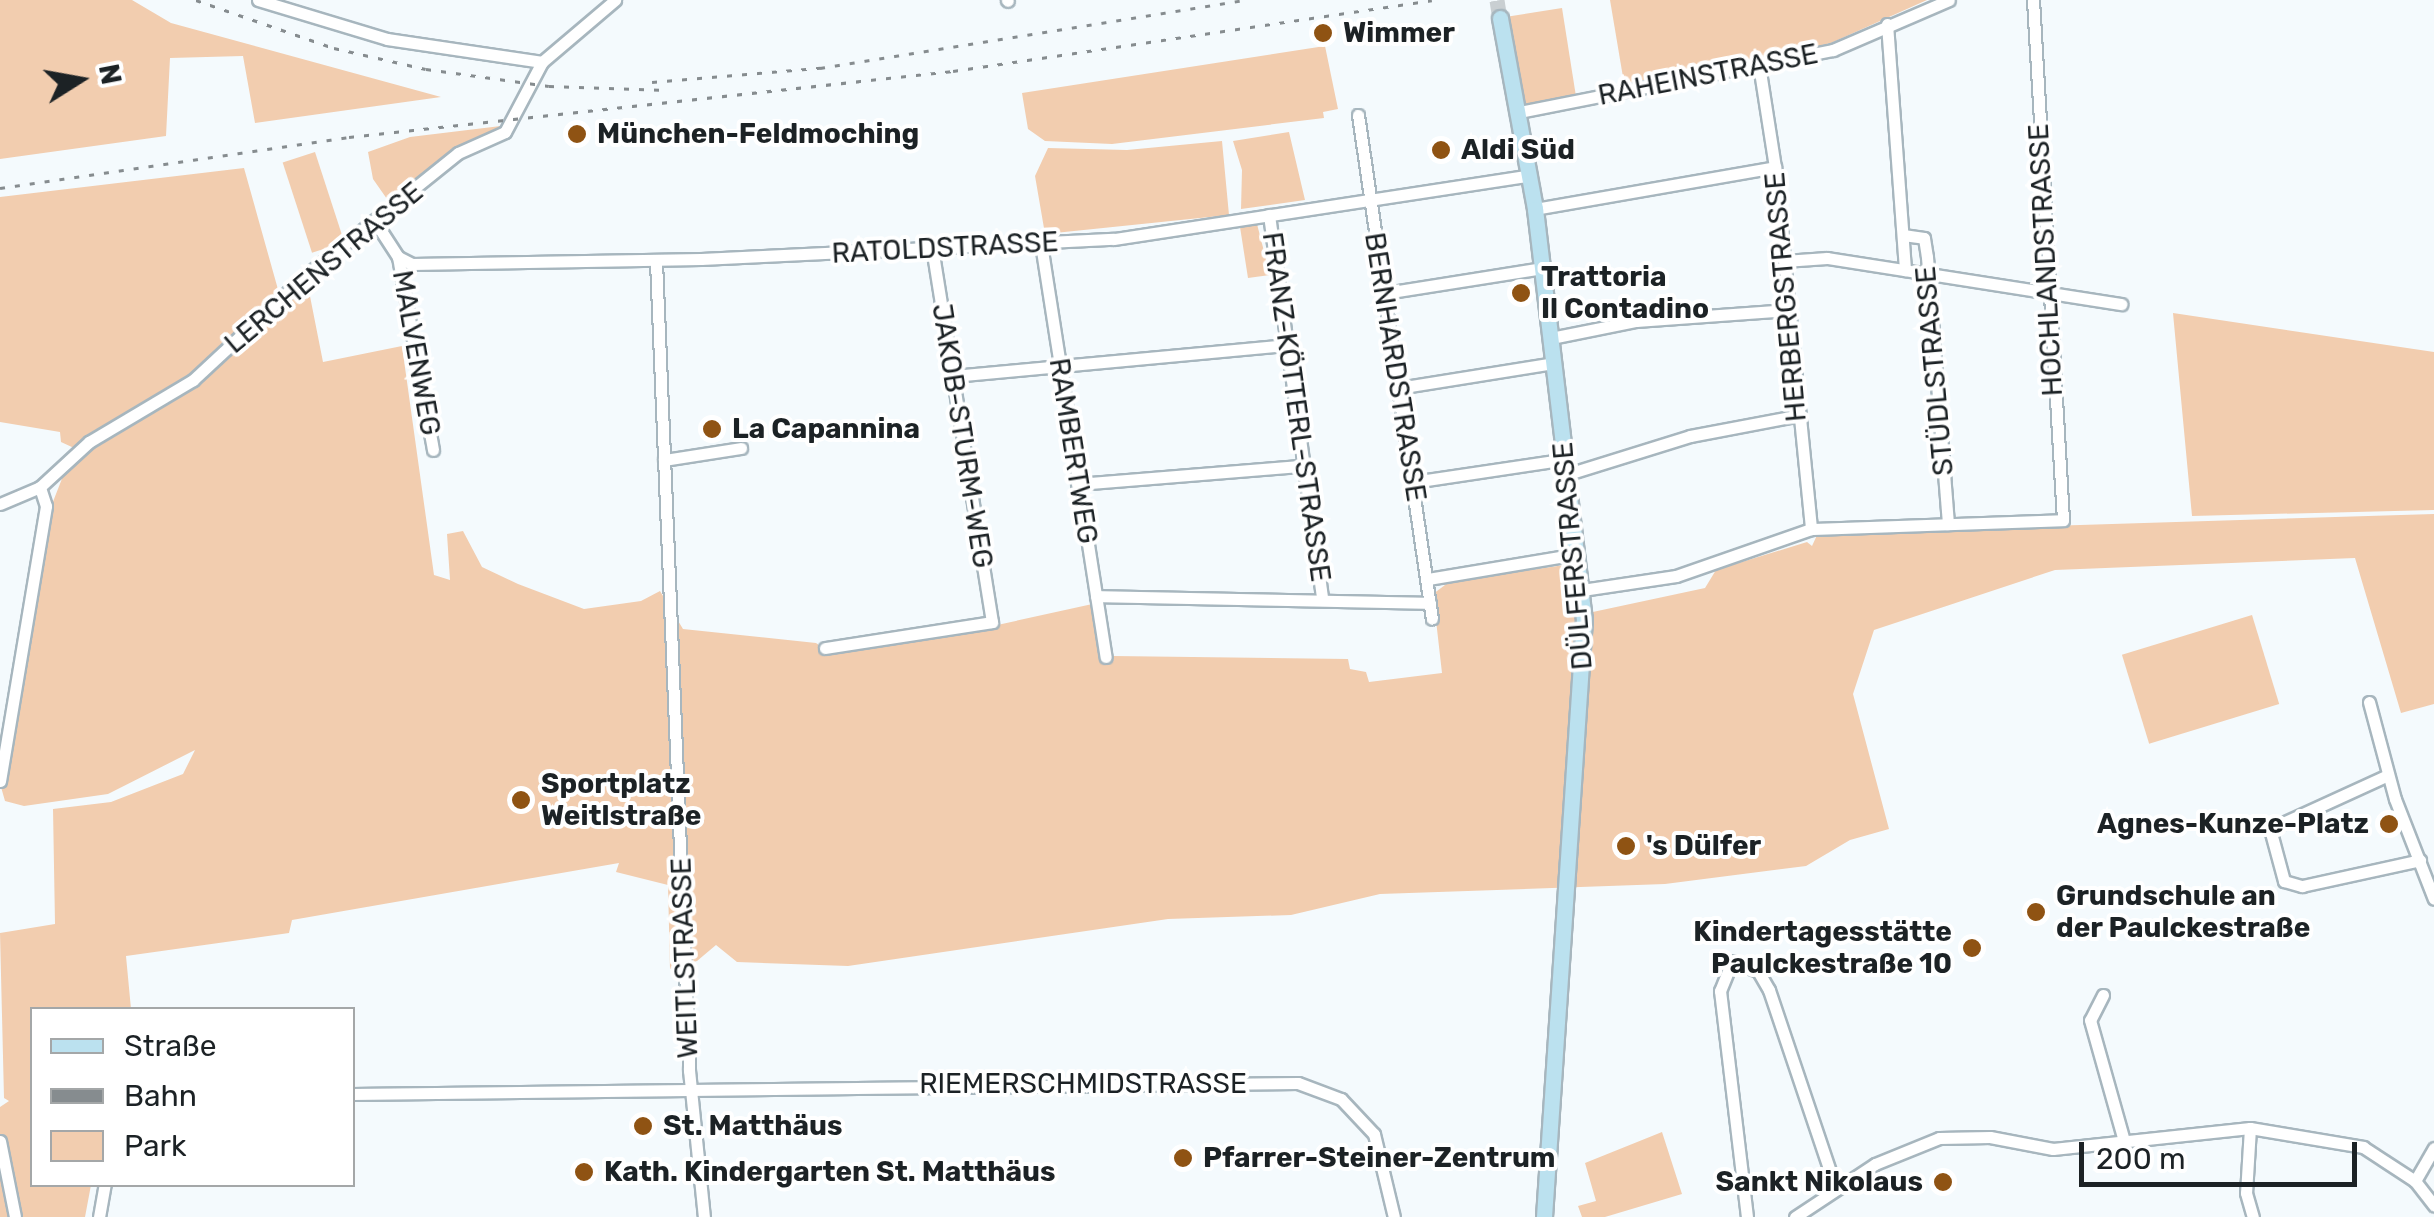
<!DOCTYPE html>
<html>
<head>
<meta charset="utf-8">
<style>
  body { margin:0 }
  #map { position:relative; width:2434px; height:1217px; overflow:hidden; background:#f4fafd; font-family:Rubik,sans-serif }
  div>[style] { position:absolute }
  .green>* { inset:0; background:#f2cdaf; transform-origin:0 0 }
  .secondary-tunnel>* { height:15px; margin-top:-7.5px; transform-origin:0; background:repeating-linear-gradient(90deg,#c9cfd2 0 15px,transparent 0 23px) }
  .roads { filter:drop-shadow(2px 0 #a7b6be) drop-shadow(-2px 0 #a7b6be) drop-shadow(0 2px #a7b6be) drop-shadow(0 -2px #a7b6be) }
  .street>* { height:11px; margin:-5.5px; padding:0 5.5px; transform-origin:5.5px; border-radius:5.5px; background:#fff }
  .secondary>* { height:15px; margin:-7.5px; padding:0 7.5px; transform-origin:7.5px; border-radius:7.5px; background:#bbe1ef }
  .rail>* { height:2.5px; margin-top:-1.25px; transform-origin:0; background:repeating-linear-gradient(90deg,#868c8f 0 5px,transparent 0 15px) }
  .dots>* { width:28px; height:28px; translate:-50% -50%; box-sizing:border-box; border:5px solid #fff; border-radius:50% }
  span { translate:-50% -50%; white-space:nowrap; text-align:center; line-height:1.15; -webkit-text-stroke:8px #fff; paint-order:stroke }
  .poi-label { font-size:28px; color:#1c2225; font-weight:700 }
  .left { translate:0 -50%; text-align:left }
  .right { translate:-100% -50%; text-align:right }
  .street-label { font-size:28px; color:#1c2225 }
  .legend { position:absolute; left:30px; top:1007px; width:325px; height:180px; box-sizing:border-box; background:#fff; border:2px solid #a4a7a8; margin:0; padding:12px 18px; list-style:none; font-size:30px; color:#1c2225 }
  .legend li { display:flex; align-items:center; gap:20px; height:50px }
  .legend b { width:50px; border:2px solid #a4a7a8 }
  .north { position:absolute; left:30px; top:30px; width:100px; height:100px; -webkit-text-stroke:8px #fff; paint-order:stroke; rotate:79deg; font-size:28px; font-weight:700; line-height:40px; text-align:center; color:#1c2225 }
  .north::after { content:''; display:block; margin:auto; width:35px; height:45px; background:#1c2225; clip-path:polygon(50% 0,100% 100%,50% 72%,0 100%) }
  .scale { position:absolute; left:2079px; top:1142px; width:278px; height:45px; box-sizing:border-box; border:5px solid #1c2225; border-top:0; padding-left:12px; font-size:30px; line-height:35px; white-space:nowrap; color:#1c2225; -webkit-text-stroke:8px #fff; paint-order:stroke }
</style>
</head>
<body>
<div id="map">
  <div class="green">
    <div style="clip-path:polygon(0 0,132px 0,171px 23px,441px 97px,255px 123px,243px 56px,170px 58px,166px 136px,0 159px)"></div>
    <div style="clip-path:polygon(1610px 0,1927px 0,1831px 43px,1625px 89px)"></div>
    <div style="left:1562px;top:8px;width:90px;height:59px;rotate:81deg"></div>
    <div style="clip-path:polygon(1325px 46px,1338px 109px,1323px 112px,1324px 118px,1112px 144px,1045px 141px,1028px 129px,1022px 93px)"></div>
    <div style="clip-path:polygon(509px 125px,462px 150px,394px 209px,373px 179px,368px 152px,410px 137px)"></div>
    <div style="clip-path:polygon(1289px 132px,1305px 200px,1241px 209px,1242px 170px,1233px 141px)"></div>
    <div style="clip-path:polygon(1222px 141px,1229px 215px,1045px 234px,1035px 176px,1048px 148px,1127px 150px)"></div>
    <div style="left:315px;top:152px;width:95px;height:34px;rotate:72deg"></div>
    <div style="clip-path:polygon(244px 168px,279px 293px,307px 281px,323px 362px,402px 346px,434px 575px,450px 580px,447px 534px,463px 531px,482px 567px,518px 584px,584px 609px,641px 601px,660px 591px,683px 629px,816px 643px,829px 652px,979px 629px,1097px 603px,1113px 656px,1348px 659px,1350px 669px,1366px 672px,1369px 682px,1442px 673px,1433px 594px,1449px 582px,1571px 564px,1574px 616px,1705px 588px,1716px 570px,1807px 542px,1812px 546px,1818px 533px,2434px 514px,2434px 704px,2401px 713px,2355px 558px,2055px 570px,1874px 630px,1853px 694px,1889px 829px,1850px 840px,1806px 866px,1665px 884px,1380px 894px,1291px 915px,1168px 919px,848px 966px,737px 962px,716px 945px,697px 961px,670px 969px,668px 885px,616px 872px,619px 863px,292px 920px,289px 933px,126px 956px,131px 1009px,32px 1010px,32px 1184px,91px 1185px,85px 1217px,0 1217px,0 1107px,9px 1101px,4px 1098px,0 933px,55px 924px,53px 809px,111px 802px,183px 774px,195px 750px,108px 794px,24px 806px,5px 801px,1px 787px,47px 517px,74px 448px,61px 442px,60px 432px,0 422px,0 197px)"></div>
    <div style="clip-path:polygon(1257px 224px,1270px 275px,1248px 278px,1240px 227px)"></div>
    <div style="clip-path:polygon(2173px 313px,2434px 352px,2434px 510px,2192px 516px)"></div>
    <div style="left:2252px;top:615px;width:93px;height:136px;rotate:73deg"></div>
    <div style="clip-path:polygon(1662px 1132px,1682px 1194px,1605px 1217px,1582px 1217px,1578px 1206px,1596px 1201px,1585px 1163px)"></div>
  </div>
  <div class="secondary-tunnel">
    <div style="left:1497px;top:0;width:18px;rotate:81deg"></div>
  </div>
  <div class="roads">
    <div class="street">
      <div style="left:258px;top:0;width:135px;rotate:16.8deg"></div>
      <div style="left:387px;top:39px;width:157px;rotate:8.4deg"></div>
      <div style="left:1007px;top:0;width:1px;rotate:45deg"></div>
      <div style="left:1887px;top:24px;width:247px;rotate:85.8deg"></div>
      <div style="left:1759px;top:65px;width:103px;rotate:81.1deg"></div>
      <div style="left:1775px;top:167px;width:364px;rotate:84.3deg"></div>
      <div style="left:1519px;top:112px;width:320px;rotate:-11.2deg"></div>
      <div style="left:1833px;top:50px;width:126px;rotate:-23.3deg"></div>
      <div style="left:1358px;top:115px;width:509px;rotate:81.65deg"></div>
      <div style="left:1535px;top:209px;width:244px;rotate:-9.9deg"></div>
      <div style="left:1269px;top:215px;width:388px;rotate:82.1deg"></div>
      <div style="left:376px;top:223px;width:40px;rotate:57.1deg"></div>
      <div style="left:398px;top:257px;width:16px;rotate:27deg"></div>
      <div style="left:412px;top:264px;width:289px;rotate:-1deg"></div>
      <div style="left:701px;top:259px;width:413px;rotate:-2.8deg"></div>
      <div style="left:1114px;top:239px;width:421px;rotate:-8.7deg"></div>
      <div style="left:1903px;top:235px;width:21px;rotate:8deg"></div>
      <div style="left:1924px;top:238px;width:19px;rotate:81deg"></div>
      <div style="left:1927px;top:257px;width:268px;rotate:85.5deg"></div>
      <div style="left:1041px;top:244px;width:418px;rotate:81.1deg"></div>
      <div style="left:398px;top:257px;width:196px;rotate:79.7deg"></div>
      <div style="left:656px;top:261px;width:810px;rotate:87.66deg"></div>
      <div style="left:689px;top:1070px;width:148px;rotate:84.2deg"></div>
      <div style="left:1784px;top:261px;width:43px;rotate:-4deg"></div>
      <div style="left:1827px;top:258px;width:298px;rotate:8.9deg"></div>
      <div style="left:1385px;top:293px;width:159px;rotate:-9deg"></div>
      <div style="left:1551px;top:338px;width:87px;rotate:-11.3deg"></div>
      <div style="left:1636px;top:321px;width:153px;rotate:-4.1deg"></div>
      <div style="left:953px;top:376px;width:334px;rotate:-5.3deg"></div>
      <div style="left:1398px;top:388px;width:158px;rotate:-9.1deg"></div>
      <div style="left:664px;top:460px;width:78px;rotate:-8.9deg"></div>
      <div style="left:1568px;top:474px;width:128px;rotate:-17.3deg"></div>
      <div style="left:1690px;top:436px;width:108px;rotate:-10.7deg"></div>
      <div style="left:1413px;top:482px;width:155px;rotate:-8.5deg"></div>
      <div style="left:1077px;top:484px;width:227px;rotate:-4.6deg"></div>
      <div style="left:0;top:504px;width:43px;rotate:-23deg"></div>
      <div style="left:40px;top:487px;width:67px;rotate:-42.6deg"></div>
      <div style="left:89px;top:442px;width:121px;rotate:-30.8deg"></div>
      <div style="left:193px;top:380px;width:153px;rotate:-42.9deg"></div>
      <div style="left:305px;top:276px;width:196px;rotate:-38.8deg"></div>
      <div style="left:458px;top:153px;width:51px;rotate:-24.1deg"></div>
      <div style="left:505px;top:132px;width:79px;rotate:-62.1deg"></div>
      <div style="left:542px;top:62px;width:96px;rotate:-40.3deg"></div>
      <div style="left:1428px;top:579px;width:152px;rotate:-9.5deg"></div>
      <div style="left:1582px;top:590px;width:95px;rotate:-8.5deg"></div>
      <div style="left:1676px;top:576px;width:143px;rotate:-19.2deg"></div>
      <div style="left:1811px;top:529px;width:252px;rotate:-2deg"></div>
      <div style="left:2063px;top:520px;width:521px;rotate:-93.3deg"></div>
      <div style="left:1096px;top:596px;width:334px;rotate:1.2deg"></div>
      <div style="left:825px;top:648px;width:169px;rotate:-8.8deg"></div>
      <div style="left:992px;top:622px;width:378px;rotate:-99.1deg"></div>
      <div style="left:2369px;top:702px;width:100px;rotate:75deg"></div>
      <div style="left:2395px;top:799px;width:107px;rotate:68.7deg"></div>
      <div style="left:2388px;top:775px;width:130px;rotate:155.4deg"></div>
      <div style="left:2270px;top:829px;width:54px;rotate:74.9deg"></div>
      <div style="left:2284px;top:881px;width:19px;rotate:16deg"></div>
      <div style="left:2302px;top:886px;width:121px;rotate:-12.4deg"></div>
      <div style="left:0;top:781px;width:279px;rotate:-80.5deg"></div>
      <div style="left:46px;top:506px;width:20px;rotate:-108deg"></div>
      <div style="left:2103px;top:995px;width:28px;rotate:117deg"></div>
      <div style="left:2090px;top:1020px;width:126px;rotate:74.3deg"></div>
      <div style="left:352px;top:1094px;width:946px;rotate:-0.67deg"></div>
      <div style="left:1298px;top:1083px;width:46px;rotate:20.4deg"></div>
      <div style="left:1341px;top:1099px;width:48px;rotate:46.7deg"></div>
      <div style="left:1374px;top:1134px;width:85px;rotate:76.5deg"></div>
      <div style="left:2250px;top:1128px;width:65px;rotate:93.5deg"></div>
      <div style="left:2246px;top:1193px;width:25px;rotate:74deg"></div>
      <div style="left:0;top:1141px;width:77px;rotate:78.8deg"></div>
      <div style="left:2415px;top:1181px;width:38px;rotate:-60deg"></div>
      <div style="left:99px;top:1217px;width:34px;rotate:-80deg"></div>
      <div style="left:1747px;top:1217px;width:228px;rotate:-96.8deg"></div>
      <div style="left:1720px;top:991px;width:32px;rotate:-68deg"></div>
      <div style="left:1732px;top:961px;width:28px;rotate:21deg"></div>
      <div style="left:1758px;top:971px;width:22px;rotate:60deg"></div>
      <div style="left:1769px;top:990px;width:207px;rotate:71.4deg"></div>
      <div style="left:1795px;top:1217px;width:96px;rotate:-33.5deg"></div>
      <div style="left:1875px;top:1164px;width:69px;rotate:-22.1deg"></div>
      <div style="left:1939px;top:1138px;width:51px;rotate:-1.1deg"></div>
      <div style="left:1990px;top:1137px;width:64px;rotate:10.8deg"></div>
      <div style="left:2053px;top:1149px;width:198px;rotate:-6.1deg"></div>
      <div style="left:2250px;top:1128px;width:115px;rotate:9.5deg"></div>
      <div style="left:2363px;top:1147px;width:62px;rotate:33.2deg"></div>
      <div style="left:2415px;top:1181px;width:31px;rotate:52deg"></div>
    </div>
    <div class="secondary">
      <div style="left:1500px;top:18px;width:194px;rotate:79.6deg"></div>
      <div style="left:1535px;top:209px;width:413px;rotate:83.2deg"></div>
      <div style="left:1584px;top:619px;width:599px;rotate:93.83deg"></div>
    </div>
  </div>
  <div class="rail">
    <div style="left:196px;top:0;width:146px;rotate:19.2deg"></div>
    <div style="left:334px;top:48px;width:94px;rotate:12.9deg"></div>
    <div style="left:426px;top:69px;width:124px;rotate:7.9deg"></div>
    <div style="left:549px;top:86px;width:118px;rotate:1.9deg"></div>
    <div style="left:652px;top:82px;width:169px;rotate:-4.8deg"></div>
    <div style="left:820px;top:68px;width:431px;rotate:-9.1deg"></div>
    <div style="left:0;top:188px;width:353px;rotate:-8.3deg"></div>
    <div style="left:349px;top:137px;width:608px;rotate:-6.24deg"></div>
    <div style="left:953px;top:71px;width:484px;rotate:-8.4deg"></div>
  </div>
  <div class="dots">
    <div style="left:1323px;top:33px;background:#8f5313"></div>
    <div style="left:577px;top:134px;background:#8f5313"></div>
    <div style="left:1441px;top:150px;background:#8f5313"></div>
    <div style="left:1521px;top:293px;background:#8f5313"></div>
    <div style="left:712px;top:429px;background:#8f5313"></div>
    <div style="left:521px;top:800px;background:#8f5313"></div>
    <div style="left:2389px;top:824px;background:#8f5313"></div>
    <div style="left:1626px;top:846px;background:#8f5313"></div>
    <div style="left:2036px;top:912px;background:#8f5313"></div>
    <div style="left:1972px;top:948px;background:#8f5313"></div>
    <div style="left:643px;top:1126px;background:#8f5313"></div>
    <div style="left:1183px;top:1158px;background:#8f5313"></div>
    <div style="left:584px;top:1172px;background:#8f5313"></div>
    <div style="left:1943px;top:1182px;background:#8f5313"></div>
  </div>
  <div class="poi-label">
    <span class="left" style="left:1343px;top:33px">Wimmer</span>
    <span class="left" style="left:597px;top:134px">München-Feldmoching</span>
    <span class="left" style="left:1461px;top:150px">Aldi Süd</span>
    <span class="left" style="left:1541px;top:293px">Trattoria<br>Il Contadino</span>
    <span class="left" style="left:732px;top:429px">La Capannina</span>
    <span class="left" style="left:541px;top:800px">Sportplatz<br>Weitlstraße</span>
    <span class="right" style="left:2369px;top:824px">Agnes-Kunze-Platz</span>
    <span class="left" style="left:1646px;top:846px">'s Dülfer</span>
    <span class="left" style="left:2056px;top:912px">Grundschule an<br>der Paulckestraße</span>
    <span class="right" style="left:1952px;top:948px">Kindertagesstätte<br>Paulckestraße 10</span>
    <span class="left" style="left:663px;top:1126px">St. Matthäus</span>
    <span class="left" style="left:1203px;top:1158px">Pfarrer-Steiner-Zentrum</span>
    <span class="left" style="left:604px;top:1172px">Kath. Kindergarten St. Matthäus</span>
    <span class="right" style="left:1923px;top:1182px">Sankt Nikolaus</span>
  </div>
  <div class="street-label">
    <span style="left:1708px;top:75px;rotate:-11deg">RAHEINSTRASSE</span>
    <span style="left:945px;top:248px;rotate:-3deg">RATOLDSTRASSE</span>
    <span style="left:2046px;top:260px;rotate:-93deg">HOCHLANDSTRASSE</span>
    <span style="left:324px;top:268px;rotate:-40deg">LERCHENSTRASSE</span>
    <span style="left:1786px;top:297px;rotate:-95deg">HERBERGSTRASSE</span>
    <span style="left:416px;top:353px;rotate:80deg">MALVENWEG</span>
    <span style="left:1395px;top:367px;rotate:81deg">BERNHARDSTRASSE</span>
    <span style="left:1935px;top:371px;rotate:-95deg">STÜDLSTRASSE</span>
    <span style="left:1296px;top:407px;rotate:82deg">FRANZ-KÖTTERL-STRASSE</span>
    <span style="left:962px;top:436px;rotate:81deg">JAKOB-STURM-WEG</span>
    <span style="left:1073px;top:451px;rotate:81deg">RAMBERTWEG</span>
    <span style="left:1573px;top:556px;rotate:-95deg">DÜLFERSTRASSE</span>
    <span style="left:685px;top:958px;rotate:-92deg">WEITLSTRASSE</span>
    <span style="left:1083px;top:1084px">RIEMERSCHMIDSTRASSE</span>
  </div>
  <ul class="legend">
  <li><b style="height:12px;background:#bbe1ef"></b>Straße</li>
  <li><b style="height:12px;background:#868c8f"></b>Bahn</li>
  <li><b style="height:28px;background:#f2cdaf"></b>Park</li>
  </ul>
  <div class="north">N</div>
  <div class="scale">200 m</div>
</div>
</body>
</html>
